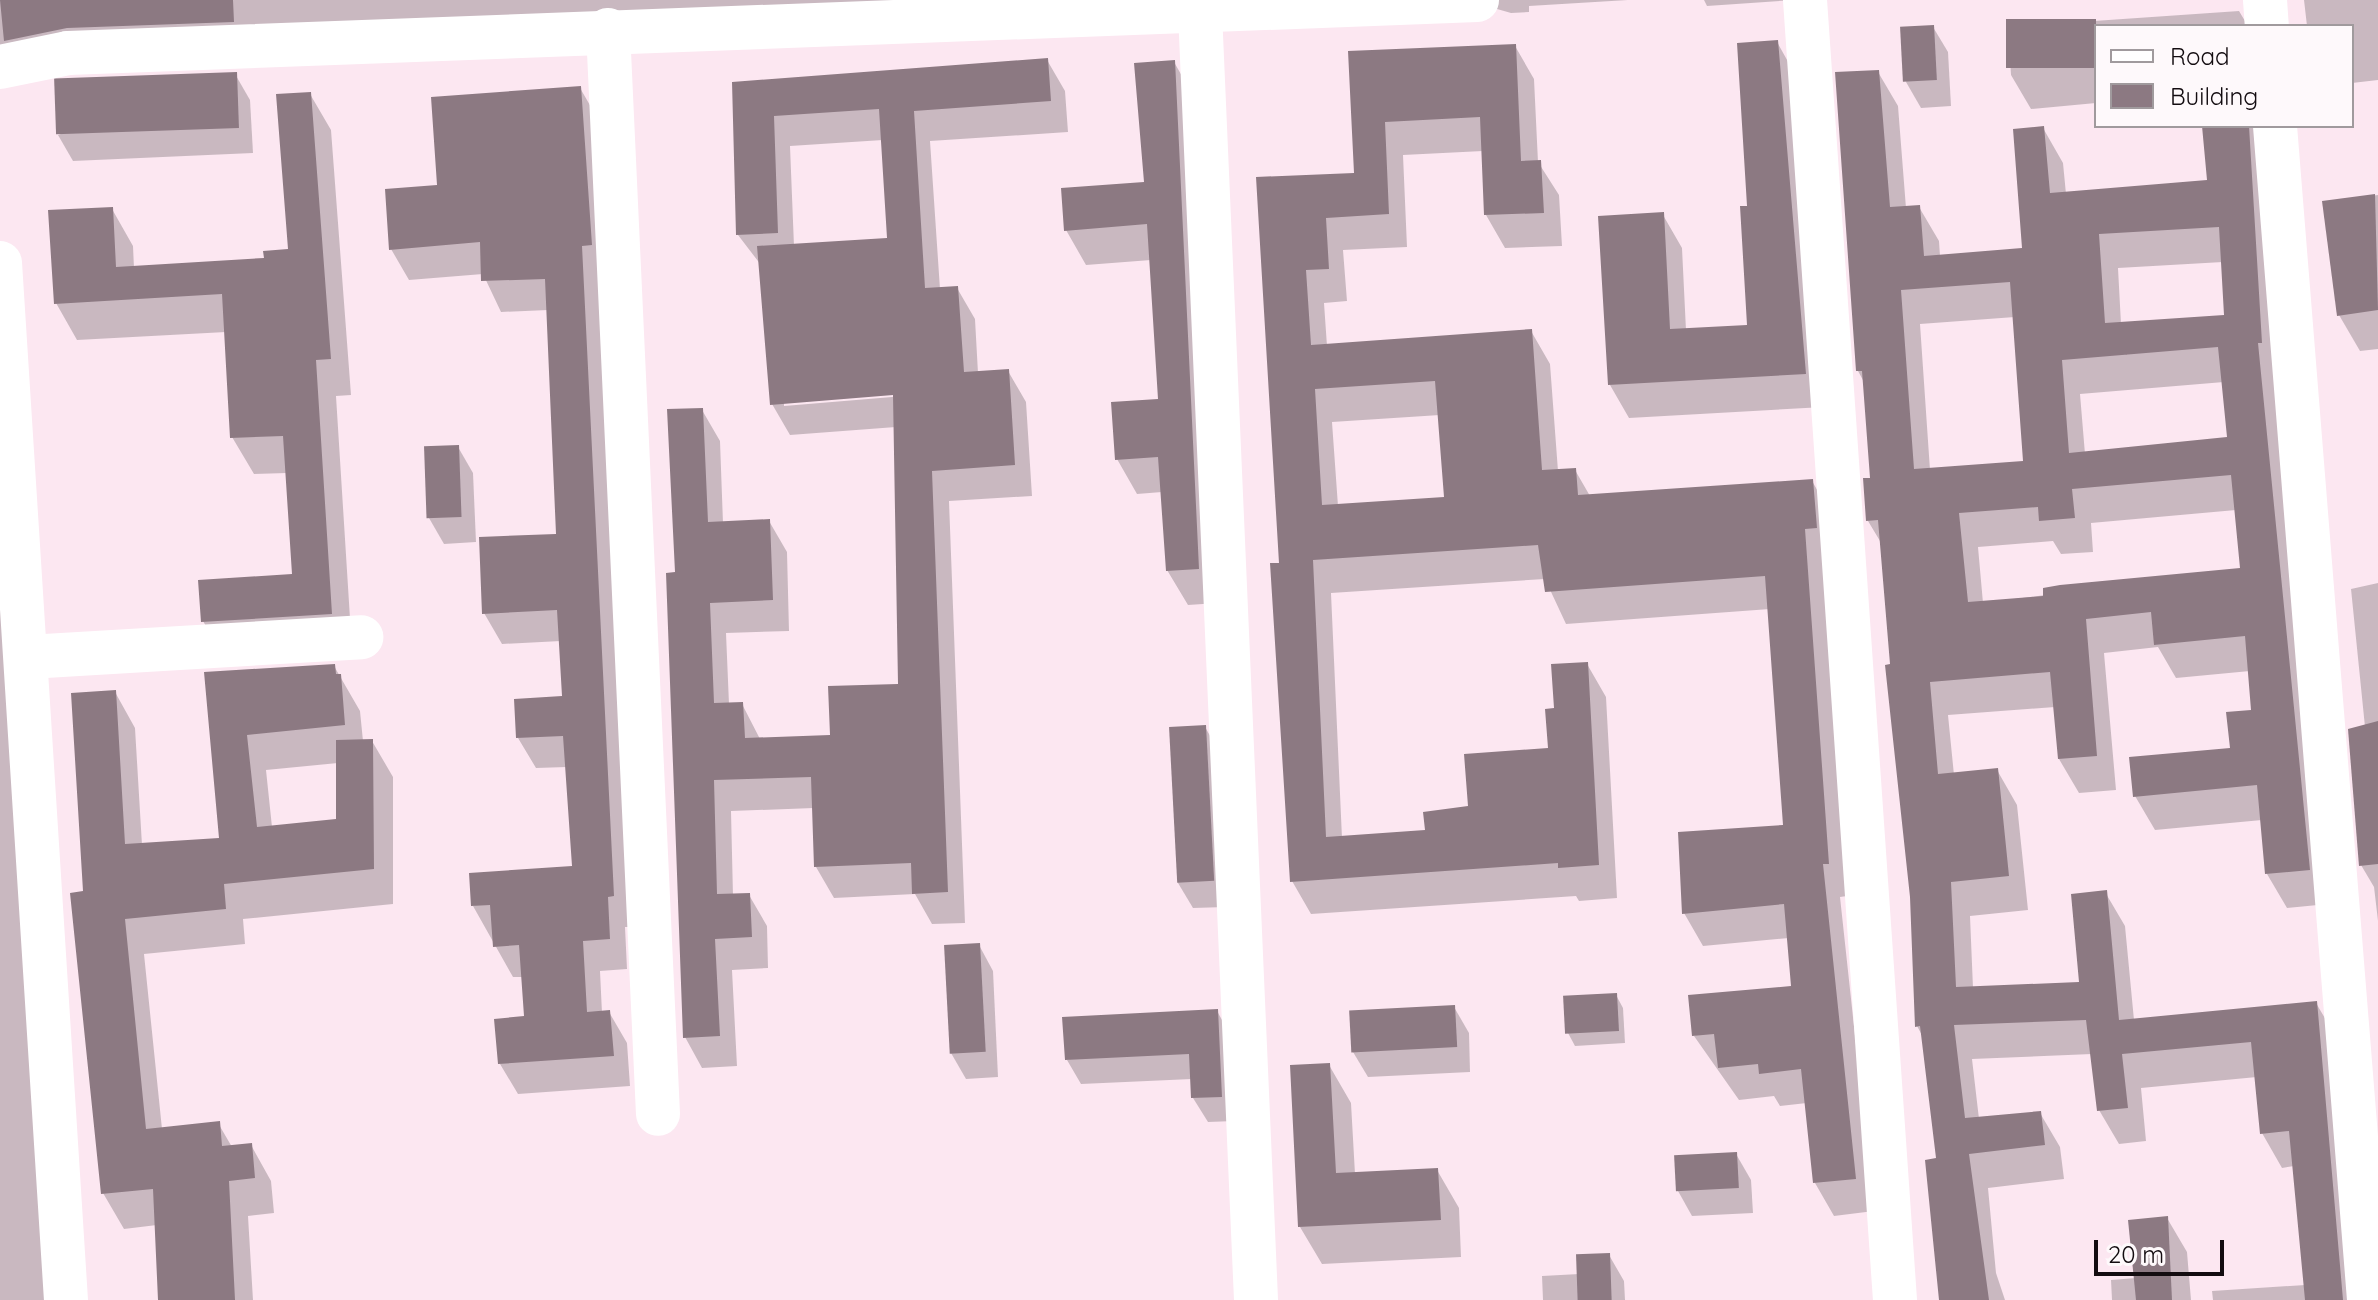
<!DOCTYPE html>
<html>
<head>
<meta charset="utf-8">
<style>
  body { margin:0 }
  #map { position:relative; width:2378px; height:1300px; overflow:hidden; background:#fce7f1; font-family:Quicksand,sans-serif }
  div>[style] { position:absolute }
  .shadow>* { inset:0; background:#0003 }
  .building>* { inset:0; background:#8c7982; transform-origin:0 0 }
  .minor>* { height:44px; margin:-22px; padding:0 22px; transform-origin:22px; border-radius:22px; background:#fff }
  span { translate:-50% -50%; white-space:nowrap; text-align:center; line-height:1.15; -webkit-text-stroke:6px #fef9fb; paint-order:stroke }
  .legend { position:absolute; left:2094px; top:24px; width:260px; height:104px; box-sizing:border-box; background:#fef9fb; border:2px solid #a09a9d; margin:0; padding:10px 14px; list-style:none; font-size:24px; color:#130c10 }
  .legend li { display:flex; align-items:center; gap:16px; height:40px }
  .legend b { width:40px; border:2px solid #a09a9d }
  .scale { position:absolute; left:2094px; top:1240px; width:130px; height:36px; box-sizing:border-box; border:4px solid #130c10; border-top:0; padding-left:10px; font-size:24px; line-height:28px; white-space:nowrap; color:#130c10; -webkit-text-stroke:6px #fef9fb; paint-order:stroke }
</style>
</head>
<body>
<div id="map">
  <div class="shadow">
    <div style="clip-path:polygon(0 0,1177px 0,90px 67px,0 86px)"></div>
    <div style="clip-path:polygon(1298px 0,1628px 0,1529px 6px,1529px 12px,1511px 13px,1497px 9px,1306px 14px)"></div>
    <div style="clip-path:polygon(1704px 0,1794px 0,1707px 6px)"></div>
    <div style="clip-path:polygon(2304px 0,2378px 0,2378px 80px,2352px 83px,2352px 26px,2307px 26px)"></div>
    <div style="clip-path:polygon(2239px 11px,2248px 26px,2096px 26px,2096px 103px,2031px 109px,2011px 75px,2008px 27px)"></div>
    <div style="clip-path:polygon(1933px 27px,1948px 52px,1951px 106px,1921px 108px,1906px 82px)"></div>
    <div style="clip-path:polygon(1777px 42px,1796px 76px,1824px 407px,1629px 418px,1610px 385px,1663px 215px,1682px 248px,1686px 330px,1749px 326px,1749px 208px)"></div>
    <div style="clip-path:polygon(evenodd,1515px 46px,1534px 79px,1538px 162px,1559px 195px,1562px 246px,1505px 248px,1486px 215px,1483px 151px,1403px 155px,1407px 247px,1343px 250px,1347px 301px,1324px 303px,1327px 346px,1531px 331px,1550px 364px,1558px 471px,1575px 470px,1590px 496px,1812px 481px,1831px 514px,1847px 896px,1840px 897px,1874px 1211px,1834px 1216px,1815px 1183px,1807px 1103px,1780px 1106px,1774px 1096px,1739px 1100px,1694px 1036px,1794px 988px,1789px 938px,1703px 946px,1684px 913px,1786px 827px,1770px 609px,1566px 624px,1545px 579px,1331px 593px,1342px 838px,1427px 832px,1470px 807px,1550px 750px,1587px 664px,1606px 697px,1617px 898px,1579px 901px,1576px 896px,1311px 914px,1292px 881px,1281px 565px,1258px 179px,1356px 175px,1350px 53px,1515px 46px,1440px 415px,1446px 499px,1338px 506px,1332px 422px,1440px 415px)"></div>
    <div style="clip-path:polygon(evenodd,1047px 60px,1065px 91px,1068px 132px,930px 141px,940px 289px,957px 288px,975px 319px,978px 373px,1008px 371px,1026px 402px,1032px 496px,949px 501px,965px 923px,932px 924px,915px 894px,834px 898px,816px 867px,814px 808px,731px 811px,733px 896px,749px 895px,767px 926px,768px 968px,732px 970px,737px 1066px,702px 1068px,685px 1037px,677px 574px,702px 410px,720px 441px,723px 523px,769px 521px,787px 552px,789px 631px,726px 633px,729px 704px,742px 704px,760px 739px,832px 737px,900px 686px,896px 427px,790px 435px,772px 404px,761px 265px,738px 235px,734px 84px,1047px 60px,883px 140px,889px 240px,794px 246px,790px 146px,883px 140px,1047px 60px,903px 392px,904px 396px,784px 406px,784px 402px,903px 392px)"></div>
    <div style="clip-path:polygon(1174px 62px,1194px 97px,1218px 603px,1188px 605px,1167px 570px,1162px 492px,1137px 494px,1117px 459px,1160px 401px,1151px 260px,1086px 265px,1066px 230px,1146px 184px)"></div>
    <div style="clip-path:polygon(evenodd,1878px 72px,1898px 106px,1906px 208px,1919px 207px,1939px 241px,1940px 256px,2024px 250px,2043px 128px,2063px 163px,2066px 194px,2209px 182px,2204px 126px,2265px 126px,2328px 904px,2287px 908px,2267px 874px,2262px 820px,2155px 830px,2135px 796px,2232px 750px,2254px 712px,2250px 671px,2176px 678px,2158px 647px,2104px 653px,2116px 790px,2079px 793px,2059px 759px,2055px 707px,1948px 715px,1954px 775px,1997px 770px,2017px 805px,2028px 910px,1970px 916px,1973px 988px,2081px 984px,2105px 892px,2125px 926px,2134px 1020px,2316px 1003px,2336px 1037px,2361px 1300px,2213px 1300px,2212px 1291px,2305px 1285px,2294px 1166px,2282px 1168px,2262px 1133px,2257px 1077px,2141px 1088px,2146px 1141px,2119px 1144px,2099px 1110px,2092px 1054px,1972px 1059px,1979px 1119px,2040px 1113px,2060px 1147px,2064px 1179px,1988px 1188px,1996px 1273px,2005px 1300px,1940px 1300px,1938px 1160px,1923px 1037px,1917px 1026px,1912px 897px,1883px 546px,1868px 521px,1872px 479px,1864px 382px,1858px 371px,1878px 72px,2223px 262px,2227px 317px,2121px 324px,2118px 268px,2223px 262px,1878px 72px,2015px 317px,2025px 462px,1930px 470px,1920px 324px,2015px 317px,1878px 72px,2224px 382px,2229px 439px,2085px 454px,2080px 394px,2224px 382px,1878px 72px,2236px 510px,2242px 570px,1983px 603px,1978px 547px,2053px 541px,2061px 554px,2093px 552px,2091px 523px,2236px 510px)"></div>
    <div style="clip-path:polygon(235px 74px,250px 100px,253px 153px,73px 161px,58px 135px)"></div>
    <div style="clip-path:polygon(580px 88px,598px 119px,630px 927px,625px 927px,627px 969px,600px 971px,602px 1013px,609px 1012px,627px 1043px,630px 1086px,518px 1094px,500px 1064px,526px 1018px,523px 977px,513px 977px,473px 906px,574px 868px,567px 767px,536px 768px,518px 738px,564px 698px,561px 641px,502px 644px,484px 613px,558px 536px,548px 310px,501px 312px,483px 274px,409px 280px,391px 249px,439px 187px)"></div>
    <div style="clip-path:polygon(310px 94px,331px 130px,351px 395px,336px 396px,352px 650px,224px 658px,203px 621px,294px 576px,287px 473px,254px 474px,232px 437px,226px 332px,77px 340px,56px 303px,112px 209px,133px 246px,134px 268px,266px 260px,290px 251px)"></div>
    <div style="clip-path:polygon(2378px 195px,2378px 349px,2360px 351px,2339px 315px,2325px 202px)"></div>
    <div style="clip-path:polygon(0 371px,51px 1300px,0 1300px)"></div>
    <div style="clip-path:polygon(458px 447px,473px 473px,476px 542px,444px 544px,429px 518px)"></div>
    <div style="clip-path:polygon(2378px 583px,2378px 921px,2374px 887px,2361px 865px,2365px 727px,2351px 589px)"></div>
    <div style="clip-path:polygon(evenodd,334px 666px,360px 711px,363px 741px,372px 741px,393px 777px,393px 904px,243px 919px,245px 944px,144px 954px,162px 1129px,218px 1123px,232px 1147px,251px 1145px,271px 1181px,274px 1213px,248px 1216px,253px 1300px,160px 1300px,157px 1225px,124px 1229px,103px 1193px,85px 893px,115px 692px,135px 728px,142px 845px,221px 840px,206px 673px,334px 666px,338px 763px,338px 821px,272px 827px,266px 770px,338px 763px)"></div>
    <div style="clip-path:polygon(1205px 727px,1220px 753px,1226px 907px,1193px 908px,1178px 883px)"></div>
    <div style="clip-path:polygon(979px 945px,993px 971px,998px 1077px,966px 1079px,951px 1053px)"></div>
    <div style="clip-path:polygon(1616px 995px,1623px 1008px,1625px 1043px,1575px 1046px,1568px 1033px)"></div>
    <div style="clip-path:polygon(1454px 1007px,1469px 1033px,1470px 1072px,1368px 1077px,1353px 1052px)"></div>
    <div style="clip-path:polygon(1217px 1011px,1231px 1036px,1235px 1121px,1208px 1122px,1193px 1098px,1192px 1079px,1081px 1084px,1067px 1060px)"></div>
    <div style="clip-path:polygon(1329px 1065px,1351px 1103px,1355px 1174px,1437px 1170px,1459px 1208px,1461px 1257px,1322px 1264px,1300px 1227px)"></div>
    <div style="clip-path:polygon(1736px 1154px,1751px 1180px,1753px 1213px,1692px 1216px,1678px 1191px)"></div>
    <div style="clip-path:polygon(2167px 1218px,2187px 1252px,2191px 1300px,2112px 1300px,2111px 1280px,2136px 1278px)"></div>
    <div style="clip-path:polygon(1609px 1255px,1624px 1281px,1625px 1300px,1543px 1300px,1542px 1276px,1579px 1274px)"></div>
  </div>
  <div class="building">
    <div style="clip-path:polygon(0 0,233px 0,234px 22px,67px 28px,4px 41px)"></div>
    <div style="left:2096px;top:19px;width:49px;height:90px;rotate:90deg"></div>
    <div style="left:1934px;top:25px;width:55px;height:34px;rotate:87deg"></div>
    <div style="clip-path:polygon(1778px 40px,1806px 374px,1608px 385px,1598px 216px,1664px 212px,1670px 329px,1747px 325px,1740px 206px,1747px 206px,1737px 43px)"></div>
    <div style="clip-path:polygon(evenodd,1516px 44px,1521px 161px,1541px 160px,1544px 213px,1484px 215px,1480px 117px,1385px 122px,1389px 214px,1326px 218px,1329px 269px,1306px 270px,1311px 345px,1532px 329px,1542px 470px,1576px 468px,1578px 495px,1813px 479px,1817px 528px,1805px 529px,1829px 864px,1823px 864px,1856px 1179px,1813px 1183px,1801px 1069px,1759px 1074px,1758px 1064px,1718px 1068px,1714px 1034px,1692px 1036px,1688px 995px,1791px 986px,1784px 904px,1682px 914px,1678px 832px,1783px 825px,1765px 576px,1545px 592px,1538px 545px,1313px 560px,1326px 837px,1425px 830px,1423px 812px,1468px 806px,1464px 754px,1548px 748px,1545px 709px,1554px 708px,1551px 664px,1588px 662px,1599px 865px,1558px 868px,1558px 863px,1290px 882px,1270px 563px,1279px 563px,1256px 177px,1354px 173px,1348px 51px,1516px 44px,1435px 381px,1444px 497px,1322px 505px,1315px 389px,1435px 381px)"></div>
    <div style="clip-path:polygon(1048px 58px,1051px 101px,914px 111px,925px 288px,958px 286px,964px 372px,1009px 369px,1015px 465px,932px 471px,948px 892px,912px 894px,911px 863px,814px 867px,811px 777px,714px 780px,717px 894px,750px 893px,752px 937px,715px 939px,720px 1036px,683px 1038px,666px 573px,675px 572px,667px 409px,703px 408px,708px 522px,770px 519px,773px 600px,710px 603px,714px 703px,743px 702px,745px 738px,830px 735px,828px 686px,898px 684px,893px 395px,770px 405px,757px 246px,887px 238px,879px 109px,774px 116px,778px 233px,736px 235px,732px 82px)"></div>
    <div style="clip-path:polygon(1175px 60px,1199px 569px,1166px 571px,1158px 457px,1115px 460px,1111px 402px,1158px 399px,1147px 224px,1064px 231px,1061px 188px,1144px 182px,1134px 63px)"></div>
    <div style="clip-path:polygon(evenodd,1879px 70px,1890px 207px,1920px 205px,1924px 256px,2022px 248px,2013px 129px,2044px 126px,2050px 193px,2207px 180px,2202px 126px,2249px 126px,2262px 343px,2258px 343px,2310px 870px,2265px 874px,2257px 785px,2133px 797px,2129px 757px,2230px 748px,2226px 712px,2251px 710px,2245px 636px,2154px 645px,2151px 612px,2086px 619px,2097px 756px,2058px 759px,2050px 672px,1930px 682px,1938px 774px,1998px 768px,2009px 876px,1951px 882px,1956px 987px,2079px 982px,2071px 894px,2107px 890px,2119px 1020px,2317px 1001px,2343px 1300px,2305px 1300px,2289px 1131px,2260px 1134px,2251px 1042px,2122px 1054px,2128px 1108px,2097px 1111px,2086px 1020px,1954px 1025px,1965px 1118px,2041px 1111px,2045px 1145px,1969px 1154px,1989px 1300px,1939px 1300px,1925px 1160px,1936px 1158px,1920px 1026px,1915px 1027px,1910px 897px,1885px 665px,1890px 664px,1878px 520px,1866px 521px,1863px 478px,1870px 478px,1862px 371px,1856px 371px,1835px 72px,1879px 70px,2219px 227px,2224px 315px,2105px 323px,2099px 234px,2219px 227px,1879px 70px,2010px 282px,2023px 461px,1914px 469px,1901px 290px,2010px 282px,1879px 70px,2218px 347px,2227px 437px,2069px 453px,2062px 360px,2218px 347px,1879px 70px,2231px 475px,2240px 568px,2060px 585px,2043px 588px,2043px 596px,1968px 602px,1959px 513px,2038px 507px,2039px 521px,2075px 518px,2072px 489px,2231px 475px)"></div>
    <div style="left:237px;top:72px;width:56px;height:183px;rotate:88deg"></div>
    <div style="clip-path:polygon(581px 86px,592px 245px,582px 246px,614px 896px,608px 897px,610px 939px,583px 941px,587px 1012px,610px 1010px,614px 1056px,498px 1064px,494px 1019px,524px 1016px,519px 945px,493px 947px,490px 905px,471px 906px,469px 873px,572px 866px,563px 736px,516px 738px,514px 699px,562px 696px,557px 610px,482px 614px,479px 537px,556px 534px,545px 279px,481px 281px,480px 242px,389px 250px,385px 189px,437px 185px,431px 97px)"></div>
    <div style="clip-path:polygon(311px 92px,331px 359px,316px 360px,332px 614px,201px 622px,198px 580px,292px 574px,283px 436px,230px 438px,222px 294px,54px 304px,48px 210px,113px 207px,116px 267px,264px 258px,263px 251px,288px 249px,276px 94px)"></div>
    <div style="clip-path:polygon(2375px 194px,2378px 310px,2337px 316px,2322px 201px)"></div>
    <div style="left:459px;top:445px;width:72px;height:35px;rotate:88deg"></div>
    <div style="clip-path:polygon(335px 664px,336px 674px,341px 674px,345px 725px,247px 735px,257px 827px,336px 819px,336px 740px,373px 739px,374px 869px,224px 884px,226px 909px,125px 919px,146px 1129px,220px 1121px,222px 1146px,252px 1143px,255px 1178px,229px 1181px,235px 1300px,158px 1300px,153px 1189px,101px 1194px,70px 893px,83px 891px,71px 693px,116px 690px,125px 844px,219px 838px,204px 672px)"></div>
    <div style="clip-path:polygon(2378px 721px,2378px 864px,2359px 866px,2348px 729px)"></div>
    <div style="left:1206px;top:725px;width:156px;height:37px;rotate:87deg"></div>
    <div style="left:980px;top:943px;width:109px;height:36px;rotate:87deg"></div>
    <div style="left:1617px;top:993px;width:38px;height:54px;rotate:87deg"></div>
    <div style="left:1455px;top:1005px;width:42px;height:106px;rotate:87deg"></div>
    <div style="clip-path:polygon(1218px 1009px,1222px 1097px,1191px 1098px,1189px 1054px,1065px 1060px,1062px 1017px)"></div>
    <div style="clip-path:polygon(1330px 1063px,1336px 1173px,1438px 1168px,1441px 1220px,1298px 1227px,1290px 1065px)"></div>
    <div style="left:1737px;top:1152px;width:36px;height:63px;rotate:87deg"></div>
    <div style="clip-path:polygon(2168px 1216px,2172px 1300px,2136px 1300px,2128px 1220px)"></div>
    <div style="left:1610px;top:1253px;width:47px;height:34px;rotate:88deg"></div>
  </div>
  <div class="minor">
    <div style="left:1805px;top:0;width:1303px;rotate:86.04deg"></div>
    <div style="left:2265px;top:0;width:26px;rotate:86deg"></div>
    <div style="left:1200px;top:12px;width:1289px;rotate:87.51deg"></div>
    <div style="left:608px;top:30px;width:1085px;rotate:87.36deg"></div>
    <div style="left:0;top:67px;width:69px;rotate:-11.6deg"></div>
    <div style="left:68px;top:53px;width:1410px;rotate:-2.15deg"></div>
    <div style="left:2275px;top:126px;width:1178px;rotate:85.42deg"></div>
    <div style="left:0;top:263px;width:1039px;rotate:86.36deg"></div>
    <div style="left:28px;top:657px;width:334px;rotate:-3.4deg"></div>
  </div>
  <ul class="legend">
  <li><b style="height:10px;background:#fff"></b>Road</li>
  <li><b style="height:22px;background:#8c7982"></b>Building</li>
  </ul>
  <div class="scale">20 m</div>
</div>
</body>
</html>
